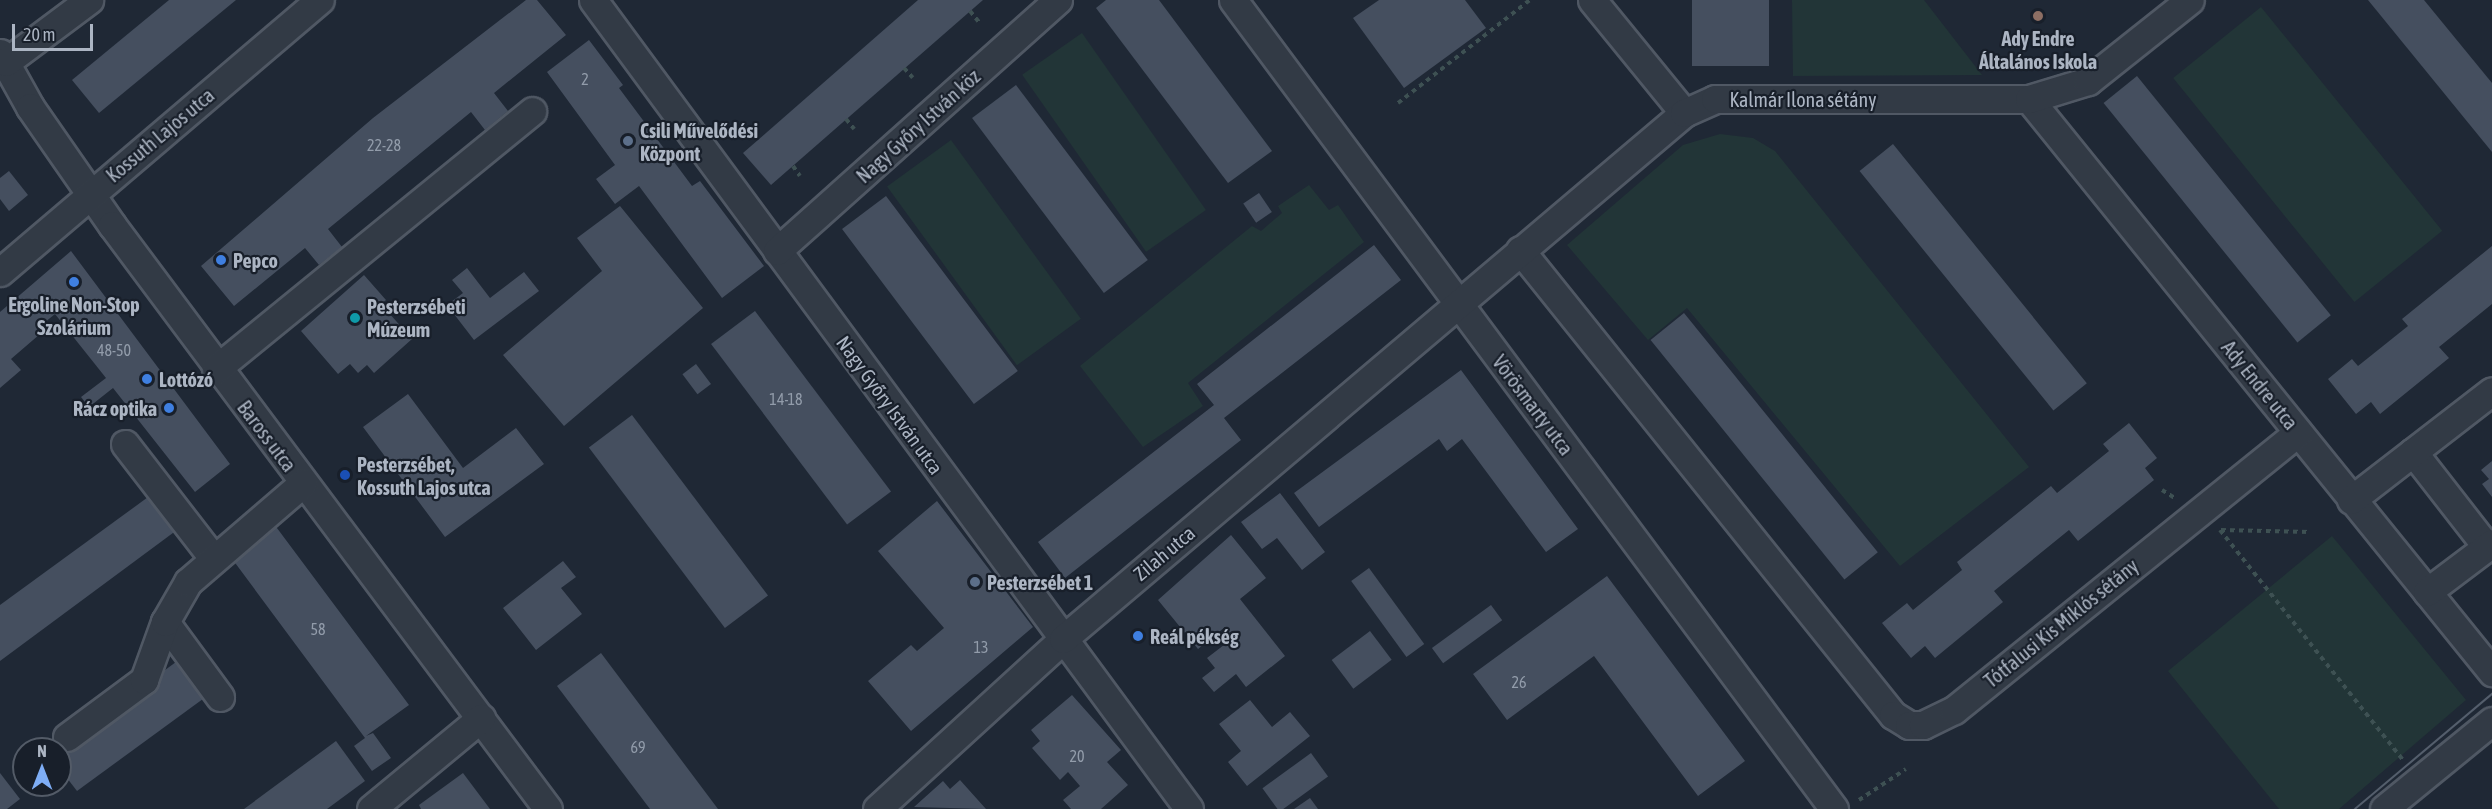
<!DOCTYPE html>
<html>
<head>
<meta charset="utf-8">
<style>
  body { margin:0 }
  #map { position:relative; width:2492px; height:809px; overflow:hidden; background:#1f2835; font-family:"Asap Condensed",sans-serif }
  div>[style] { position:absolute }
  .green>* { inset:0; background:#223537; transform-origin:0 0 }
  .building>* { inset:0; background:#454f5f; transform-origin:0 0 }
  .path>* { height:4px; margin-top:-2px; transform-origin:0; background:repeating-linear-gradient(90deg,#3e5153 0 4.5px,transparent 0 9px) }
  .roads { filter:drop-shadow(2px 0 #505864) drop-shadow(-2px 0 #505864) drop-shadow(0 2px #505864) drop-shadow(0 -2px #505864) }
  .minor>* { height:27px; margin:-13.5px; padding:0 13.5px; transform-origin:13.5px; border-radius:13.5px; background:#323a45 }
  .tram>* { height:1.5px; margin:-0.75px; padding:0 0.75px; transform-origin:0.75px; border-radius:0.75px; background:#545e6c }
  .dots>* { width:16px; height:16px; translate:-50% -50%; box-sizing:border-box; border:3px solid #181f2a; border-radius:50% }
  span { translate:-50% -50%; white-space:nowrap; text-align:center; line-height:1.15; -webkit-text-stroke:4.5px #181f2a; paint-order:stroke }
  .number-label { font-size:16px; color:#929caa }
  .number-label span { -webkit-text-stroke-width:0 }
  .poi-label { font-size:20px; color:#acb5c3; font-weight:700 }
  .left { translate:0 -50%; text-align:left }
  .right { translate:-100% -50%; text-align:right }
  .street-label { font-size:20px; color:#acb5c3 }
  .north { position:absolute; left:12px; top:737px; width:60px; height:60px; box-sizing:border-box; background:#181f2a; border:2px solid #535b67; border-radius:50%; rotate:0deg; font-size:16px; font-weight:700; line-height:24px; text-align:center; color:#acb5c3 }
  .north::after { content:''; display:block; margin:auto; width:21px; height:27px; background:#7eadf5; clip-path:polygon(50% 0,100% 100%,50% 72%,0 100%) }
  .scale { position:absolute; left:12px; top:24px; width:81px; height:27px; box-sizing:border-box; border:3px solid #acb5c3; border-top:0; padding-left:8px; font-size:18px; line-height:21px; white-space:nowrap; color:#acb5c3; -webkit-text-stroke:4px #181f2a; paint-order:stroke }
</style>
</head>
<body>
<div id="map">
  <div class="green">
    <div style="clip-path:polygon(1792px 0,1924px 0,1982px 75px,1793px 76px)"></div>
    <div style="left:2261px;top:7px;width:288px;height:113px;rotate:51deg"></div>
    <div style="left:1082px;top:33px;width:216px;height:73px;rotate:55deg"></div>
    <div style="clip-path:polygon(1720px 134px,1753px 138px,1775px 151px,2029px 467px,1900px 566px,1687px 308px,1648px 340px,1567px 245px,1683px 145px)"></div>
    <div style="left:951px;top:140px;width:221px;height:79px;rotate:54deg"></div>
    <div style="clip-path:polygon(1309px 185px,1329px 210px,1338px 205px,1364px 242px,1188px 383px,1203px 406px,1143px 447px,1080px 366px,1252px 226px,1261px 231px,1282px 213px,1278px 206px)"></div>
    <div style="clip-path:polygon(2332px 536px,2466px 700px,2339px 809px,2279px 809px,2168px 671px)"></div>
  </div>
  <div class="building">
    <div style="clip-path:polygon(169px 0,236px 0,99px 113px,72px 80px)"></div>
    <div style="clip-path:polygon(526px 0,537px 0,566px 35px,494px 93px,508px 111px,485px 130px,471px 112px,328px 229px,342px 247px,319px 265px,305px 248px,234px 306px,201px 266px,373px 118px)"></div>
    <div style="clip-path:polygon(918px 0,983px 0,771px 185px,743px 153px)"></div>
    <div style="clip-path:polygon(1106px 0,1159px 0,1272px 151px,1228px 183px,1096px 8px)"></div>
    <div style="clip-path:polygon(1379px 0,1465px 0,1486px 28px,1404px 88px,1353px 18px)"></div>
    <div style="left:1692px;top:0;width:77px;height:66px"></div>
    <div style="clip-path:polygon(2368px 0,2424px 0,2492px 83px,2492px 152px)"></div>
    <div style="clip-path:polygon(589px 40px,623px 85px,619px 88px,692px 186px,700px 181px,764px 266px,722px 298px,639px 186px,615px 204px,596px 179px,615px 165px,547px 72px)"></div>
    <div style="left:2137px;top:76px;width:308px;height:43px;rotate:51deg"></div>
    <div style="left:1016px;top:85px;width:219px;height:55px;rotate:53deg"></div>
    <div style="left:1893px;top:144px;width:308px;height:43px;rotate:51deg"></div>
    <div style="clip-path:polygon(9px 171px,28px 195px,9px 211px,0 199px,0 178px)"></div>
    <div style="left:1259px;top:193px;width:23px;height:19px;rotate:56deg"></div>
    <div style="left:886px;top:196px;width:219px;height:55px;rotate:53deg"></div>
    <div style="clip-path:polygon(620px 206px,703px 308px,564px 426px,503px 355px,602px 271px,577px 238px)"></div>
    <div style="clip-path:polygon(1374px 245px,1401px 280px,1224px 418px,1241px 440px,1065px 578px,1038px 542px,1214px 405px,1197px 384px)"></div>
    <div style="clip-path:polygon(2492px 246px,2492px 304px,2439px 347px,2449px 358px,2380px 414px,2371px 402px,2356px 414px,2328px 379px,2352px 359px,2358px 366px,2408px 326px,2402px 319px)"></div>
    <div style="clip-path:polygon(71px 251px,230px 464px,195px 492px,113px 388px,89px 407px,81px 397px,106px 378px,55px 314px,44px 323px,47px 328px,11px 359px,21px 370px,0 388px,0 312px)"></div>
    <div style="clip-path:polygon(467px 268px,490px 298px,524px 272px,539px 291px,474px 340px,447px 305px,463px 293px,452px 280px)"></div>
    <div style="clip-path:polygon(364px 275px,386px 300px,381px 304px,412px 339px,374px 373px,367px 365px,358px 373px,350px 364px,338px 374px,301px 331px)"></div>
    <div style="left:755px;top:311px;width:226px;height:55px;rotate:53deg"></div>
    <div style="left:1684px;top:313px;width:308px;height:43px;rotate:51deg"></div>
    <div style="left:696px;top:364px;width:25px;height:17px;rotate:53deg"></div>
    <div style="clip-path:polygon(1461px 370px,1578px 529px,1546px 552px,1462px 439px,1447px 451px,1439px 439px,1319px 527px,1294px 493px)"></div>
    <div style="clip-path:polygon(408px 394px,463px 468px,516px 428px,544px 464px,445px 537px,363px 427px)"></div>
    <div style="left:632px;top:415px;width:226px;height:54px;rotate:53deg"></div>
    <div style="clip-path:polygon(2129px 423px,2157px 458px,2145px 468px,2154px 480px,2078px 541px,2069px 530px,1994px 591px,2003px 602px,1935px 658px,1925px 646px,1911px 658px,1882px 623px,1907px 603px,1913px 610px,1962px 570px,1957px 562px,2051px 486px,2057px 493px,2109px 451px,2103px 444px)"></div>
    <div style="clip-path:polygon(2492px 461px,2492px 497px,2482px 484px,2489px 479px,2481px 470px)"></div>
    <div style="clip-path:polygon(155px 492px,181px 527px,0 661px,0 605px)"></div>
    <div style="clip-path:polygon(1280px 493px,1325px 552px,1302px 570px,1277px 538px,1262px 549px,1241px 522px)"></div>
    <div style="clip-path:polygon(937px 501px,1033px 627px,911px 731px,868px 681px,911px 645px,917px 651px,944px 628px,878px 551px)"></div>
    <div style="clip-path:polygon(271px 520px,409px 705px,366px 736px,373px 733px,391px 758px,372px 771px,354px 746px,365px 738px,227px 552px)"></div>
    <div style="clip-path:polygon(1231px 535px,1266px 578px,1240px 599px,1285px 656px,1246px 687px,1236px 674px,1214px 692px,1202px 678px,1215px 668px,1207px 658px,1233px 638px,1225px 627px,1198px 649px,1158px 600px)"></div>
    <div style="clip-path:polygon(563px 561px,576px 577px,561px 588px,582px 614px,536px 650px,503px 608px)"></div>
    <div style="left:1369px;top:568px;width:94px;height:22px;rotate:54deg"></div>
    <div style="clip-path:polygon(1607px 576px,1745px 761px,1698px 796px,1594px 656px,1507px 720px,1473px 674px)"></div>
    <div style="left:1491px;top:605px;width:19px;height:73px;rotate:54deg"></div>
    <div style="left:1370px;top:631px;width:36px;height:48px;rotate:53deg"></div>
    <div style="clip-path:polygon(601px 653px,718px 809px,650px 809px,557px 686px)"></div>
    <div style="clip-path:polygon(180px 659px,207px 696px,77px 791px,60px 769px,58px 749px)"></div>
    <div style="clip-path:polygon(1072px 695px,1121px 750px,1107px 762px,1128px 785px,1101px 809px,1071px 809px,1063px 800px,1080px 786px,1068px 772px,1060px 780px,1032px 748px,1040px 741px,1031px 730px)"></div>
    <div style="clip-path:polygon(1250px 700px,1272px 727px,1290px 712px,1310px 736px,1247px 786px,1228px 762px,1241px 751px,1219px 724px)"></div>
    <div style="clip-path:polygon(336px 741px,365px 781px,327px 809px,244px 809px)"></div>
    <div style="left:1311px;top:753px;width:29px;height:60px;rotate:54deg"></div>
    <div style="clip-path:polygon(0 773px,20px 799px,7px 809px,0 809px)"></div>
    <div style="clip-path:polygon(463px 773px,490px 809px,421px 809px,419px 805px)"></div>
    <div style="clip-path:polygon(960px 780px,986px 809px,914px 807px,943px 781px,950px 789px)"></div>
    <div style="clip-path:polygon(1310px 798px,1318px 809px,1294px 809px)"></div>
  </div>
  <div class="path">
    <div style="left:970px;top:11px;width:14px;rotate:51deg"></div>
    <div style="left:904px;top:68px;width:13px;rotate:48deg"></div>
    <div style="left:1398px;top:103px;width:167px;rotate:-38deg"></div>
    <div style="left:846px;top:119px;width:13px;rotate:51deg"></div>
    <div style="left:793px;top:166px;width:12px;rotate:55deg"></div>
    <div style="left:2162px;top:490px;width:15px;rotate:32deg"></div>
    <div style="left:2220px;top:530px;width:293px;rotate:51.5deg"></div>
    <div style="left:2221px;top:530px;width:90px;rotate:1.3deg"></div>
    <div style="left:1859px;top:800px;width:56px;rotate:-33.4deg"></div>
  </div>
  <div class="roads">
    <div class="minor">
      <div style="left:593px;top:0;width:1005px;rotate:53.62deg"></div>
      <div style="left:1233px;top:0;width:1008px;rotate:53.39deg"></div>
      <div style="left:1592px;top:0;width:146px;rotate:50.8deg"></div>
      <div style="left:0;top:53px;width:62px;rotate:60.9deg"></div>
      <div style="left:30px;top:107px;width:144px;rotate:55.2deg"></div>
      <div style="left:112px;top:225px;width:729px;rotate:53.26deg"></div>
      <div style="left:6px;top:62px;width:104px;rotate:-36.8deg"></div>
      <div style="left:2029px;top:99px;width:737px;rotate:51.06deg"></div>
      <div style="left:1520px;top:250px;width:596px;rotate:51.27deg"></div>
      <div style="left:1893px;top:715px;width:19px;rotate:32deg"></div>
      <div style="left:1909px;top:725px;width:14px"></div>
      <div style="left:1923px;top:725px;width:34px;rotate:-26deg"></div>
      <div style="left:1954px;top:710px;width:442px;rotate:-38.9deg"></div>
      <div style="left:777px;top:251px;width:377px;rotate:-41.8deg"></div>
      <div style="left:0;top:272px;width:420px;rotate:-40.4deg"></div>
      <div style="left:216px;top:369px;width:408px;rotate:-39.2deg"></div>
      <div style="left:125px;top:444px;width:145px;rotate:52.3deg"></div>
      <div style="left:2413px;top:452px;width:120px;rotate:52.1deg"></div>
      <div style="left:2351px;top:500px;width:178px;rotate:-37.7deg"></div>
      <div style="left:2427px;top:592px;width:81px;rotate:-37deg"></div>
      <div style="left:165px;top:622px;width:93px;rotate:53.7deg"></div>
      <div style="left:67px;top:737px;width:96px;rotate:-36.5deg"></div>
      <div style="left:144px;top:680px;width:62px;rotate:-70.1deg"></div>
      <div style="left:165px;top:622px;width:46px;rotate:-60.1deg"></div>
      <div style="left:188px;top:582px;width:152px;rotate:-40.7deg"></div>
      <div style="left:371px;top:809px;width:143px;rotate:-39.6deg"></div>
      <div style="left:877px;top:809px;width:252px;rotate:-42.4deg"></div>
      <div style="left:1063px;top:639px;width:814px;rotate:-40.27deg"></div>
      <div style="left:1684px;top:113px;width:34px;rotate:-24deg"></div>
      <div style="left:1715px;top:99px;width:314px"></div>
      <div style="left:2029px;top:99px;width:62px;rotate:-17deg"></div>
      <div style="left:2088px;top:81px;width:130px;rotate:-38.5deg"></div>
      <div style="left:2384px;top:809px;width:139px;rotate:-39.2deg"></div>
    </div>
  </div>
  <div class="tram">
    <div style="left:2355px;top:809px;width:179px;rotate:-40deg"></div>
  </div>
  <div class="dots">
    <div style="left:2038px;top:16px;background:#8d6e63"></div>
    <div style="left:628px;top:141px;background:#5c6f8a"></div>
    <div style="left:221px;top:260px;background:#3f7fe0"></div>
    <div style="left:74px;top:282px;background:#3f7fe0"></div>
    <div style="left:355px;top:318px;background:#0f9aa8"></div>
    <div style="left:147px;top:379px;background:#3f7fe0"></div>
    <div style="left:169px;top:408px;background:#3f7fe0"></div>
    <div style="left:345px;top:475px;background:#1a4fb4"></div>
    <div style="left:975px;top:582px;background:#5c6f8a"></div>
    <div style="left:1138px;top:636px;background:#3f7fe0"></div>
  </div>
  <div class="number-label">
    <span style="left:585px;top:79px">2</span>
    <span style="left:384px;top:145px">22-28</span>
    <span style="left:114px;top:350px">48-50</span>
    <span style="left:786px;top:399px">14-18</span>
    <span style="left:318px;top:629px">58</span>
    <span style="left:981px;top:647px">13</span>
    <span style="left:1519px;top:682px">26</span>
    <span style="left:638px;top:747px">69</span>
    <span style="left:1077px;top:756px">20</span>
  </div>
  <div class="poi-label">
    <span style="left:2038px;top:50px">Ady Endre<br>Általános Iskola</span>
    <span class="left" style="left:640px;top:142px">Csili Művelődési<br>Központ</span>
    <span class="left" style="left:233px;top:260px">Pepco</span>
    <span style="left:74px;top:316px">Ergoline Non-Stop<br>Szolárium</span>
    <span class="left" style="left:367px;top:318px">Pesterzsébeti<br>Múzeum</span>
    <span class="left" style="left:159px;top:379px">Lottózó</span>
    <span class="right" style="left:157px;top:408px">Rácz optika</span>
    <span class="left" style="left:357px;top:476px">Pesterzsébet,<br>Kossuth Lajos utca</span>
    <span class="left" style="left:987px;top:582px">Pesterzsébet 1</span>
    <span class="left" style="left:1150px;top:636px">Reál pékség</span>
  </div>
  <div class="street-label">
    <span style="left:1803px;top:99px">Kalmár Ilona sétány</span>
    <span style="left:918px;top:126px;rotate:-42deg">Nagy Győry István köz</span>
    <span style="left:160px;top:135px;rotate:-40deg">Kossuth Lajos utca</span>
    <span style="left:2260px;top:385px;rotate:51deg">Ady Endre utca</span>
    <span style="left:890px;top:405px;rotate:54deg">Nagy Győry István utca</span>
    <span style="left:1533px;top:405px;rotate:53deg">Vörösmarty utca</span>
    <span style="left:267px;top:436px;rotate:53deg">Baross utca</span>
    <span style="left:1164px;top:553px;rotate:-40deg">Zilah utca</span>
    <span style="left:2061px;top:623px;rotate:-39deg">Tótfalusi Kis Miklós sétány</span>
  </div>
  <div class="north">N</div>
  <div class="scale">20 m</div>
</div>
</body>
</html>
